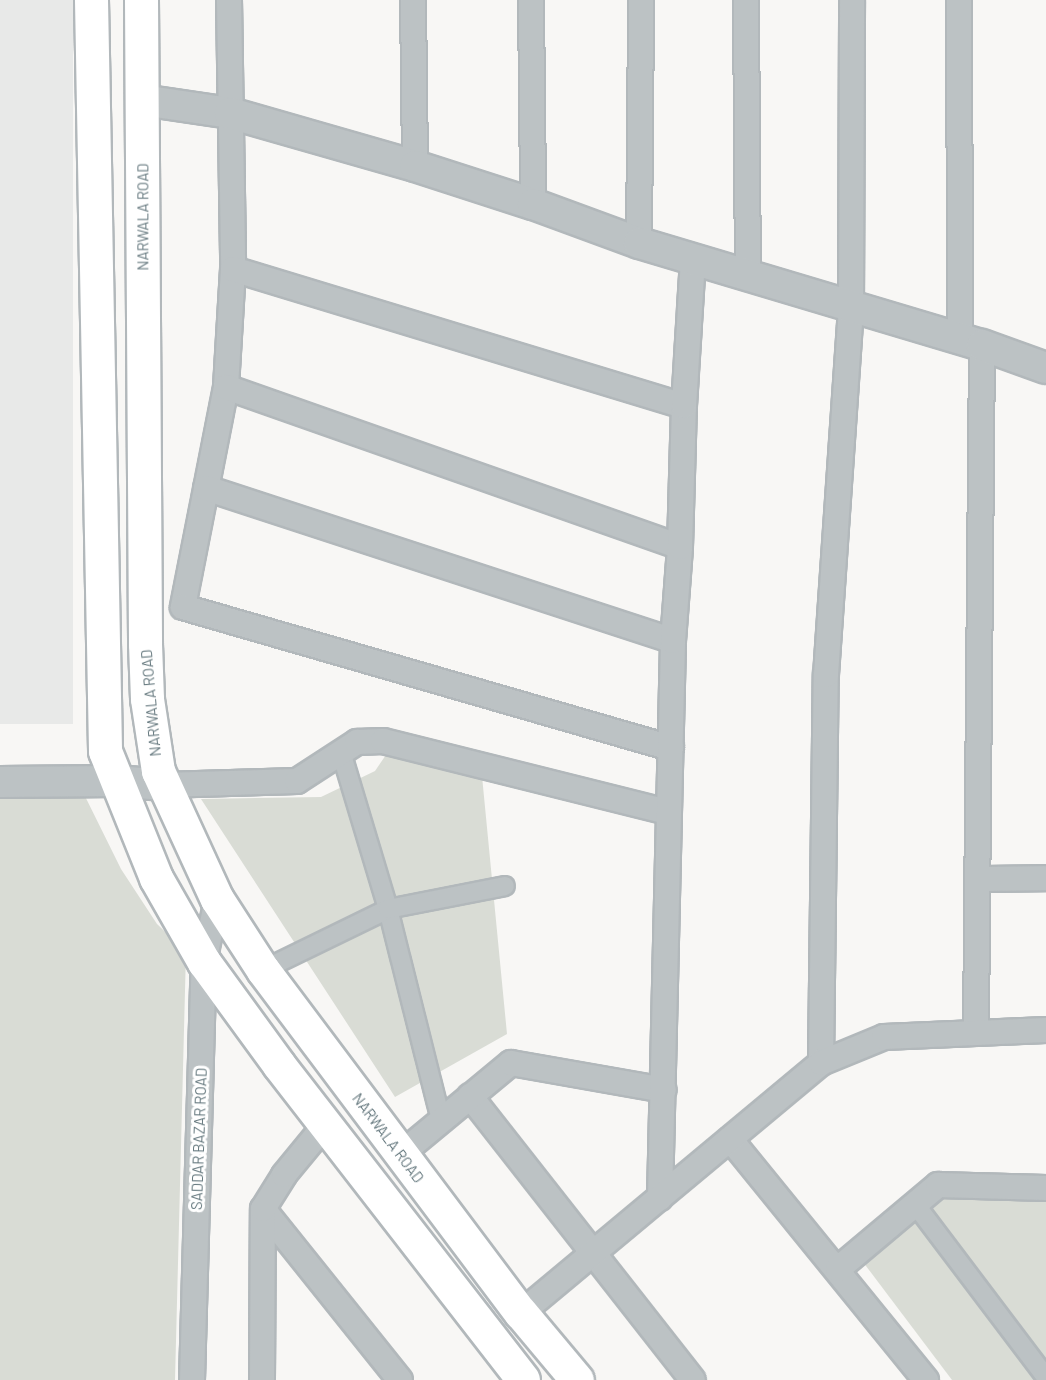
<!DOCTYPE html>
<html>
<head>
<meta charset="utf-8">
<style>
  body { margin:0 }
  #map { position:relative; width:1046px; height:1380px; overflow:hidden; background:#f8f7f5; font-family:Barlow,sans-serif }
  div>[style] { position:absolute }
  .built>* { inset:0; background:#e8e9e8; transform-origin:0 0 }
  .green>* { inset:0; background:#d9dcd5 }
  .roads { filter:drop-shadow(2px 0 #b2b8bb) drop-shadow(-2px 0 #b2b8bb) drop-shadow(0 2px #b2b8bb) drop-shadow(0 -2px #b2b8bb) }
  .pedestrian>* { height:18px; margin:-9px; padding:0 9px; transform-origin:9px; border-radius:9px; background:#bcc2c4 }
  .minor>* { height:24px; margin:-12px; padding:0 12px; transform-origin:12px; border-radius:12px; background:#bcc2c4 }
  .tertiary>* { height:30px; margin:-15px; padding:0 15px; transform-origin:15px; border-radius:15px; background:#bcc2c4 }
  .primary>* { height:33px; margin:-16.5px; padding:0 16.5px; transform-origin:16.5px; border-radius:16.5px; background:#fff }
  span { translate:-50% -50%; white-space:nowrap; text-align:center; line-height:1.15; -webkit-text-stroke:6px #fff; paint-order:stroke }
  .street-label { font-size:15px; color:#65787e }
</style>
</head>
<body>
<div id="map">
  <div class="built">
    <div style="left:0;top:0;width:73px;height:724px"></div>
  </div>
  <div class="green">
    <div style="clip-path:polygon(392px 746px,482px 776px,507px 1034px,395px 1097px,201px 799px,321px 797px,375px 771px)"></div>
    <div style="clip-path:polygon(76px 778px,121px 869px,157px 924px,186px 952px,175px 1380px,0 1380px,0 780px)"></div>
    <div style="clip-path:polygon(945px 1198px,1046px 1200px,1046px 1380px,952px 1380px,863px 1262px)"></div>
  </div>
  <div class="roads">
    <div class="pedestrian">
      <div style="left:341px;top:752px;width:164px;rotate:73.3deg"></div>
      <div style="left:388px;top:909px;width:218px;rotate:75.9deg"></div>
      <div style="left:263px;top:970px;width:139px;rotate:-26deg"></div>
      <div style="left:388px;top:909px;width:119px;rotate:-11.1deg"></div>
      <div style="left:915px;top:1204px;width:217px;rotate:52.9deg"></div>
    </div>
    <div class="minor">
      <div style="left:229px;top:0;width:269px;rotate:89.1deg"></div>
      <div style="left:233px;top:269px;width:118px;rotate:93.4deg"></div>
      <div style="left:226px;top:387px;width:224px;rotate:101.1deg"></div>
      <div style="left:183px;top:607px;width:508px;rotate:16.12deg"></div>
      <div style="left:413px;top:0;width:166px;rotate:89.3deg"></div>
      <div style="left:531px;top:0;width:204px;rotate:89.4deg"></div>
      <div style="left:746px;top:0;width:276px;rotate:89.6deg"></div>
      <div style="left:959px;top:0;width:338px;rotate:89.8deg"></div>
      <div style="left:639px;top:243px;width:243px;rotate:-89.5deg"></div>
      <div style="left:233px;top:269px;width:471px;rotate:16.9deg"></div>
      <div style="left:226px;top:387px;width:481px;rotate:19.4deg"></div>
      <div style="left:206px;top:488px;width:491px;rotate:18.1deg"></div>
      <div style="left:163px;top:785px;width:134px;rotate:-1.7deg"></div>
      <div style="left:297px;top:781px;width:72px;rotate:-33deg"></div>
      <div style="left:357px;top:742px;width:26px;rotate:-2deg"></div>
      <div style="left:383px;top:741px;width:293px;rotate:14deg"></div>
      <div style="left:978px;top:879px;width:68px;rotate:-0.8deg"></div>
      <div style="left:976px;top:1032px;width:687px;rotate:-89.5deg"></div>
      <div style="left:821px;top:1063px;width:388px;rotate:-89.3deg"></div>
      <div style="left:826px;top:675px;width:369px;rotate:-86.1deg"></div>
      <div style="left:851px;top:307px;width:307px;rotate:-89.8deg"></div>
      <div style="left:470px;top:1096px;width:361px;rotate:51.9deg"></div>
      <div style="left:730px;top:1139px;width:311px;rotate:50.9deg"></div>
      <div style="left:401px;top:1154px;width:143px;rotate:-39.6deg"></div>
      <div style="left:511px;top:1063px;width:155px;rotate:10deg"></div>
      <div style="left:660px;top:1198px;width:557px;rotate:-88.66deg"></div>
      <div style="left:673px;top:641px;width:94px;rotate:-85.7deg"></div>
      <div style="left:680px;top:547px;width:141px;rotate:-88.4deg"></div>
      <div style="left:684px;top:406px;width:146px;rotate:-86.5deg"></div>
      <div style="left:263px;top:1209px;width:219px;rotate:51.3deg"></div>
      <div style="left:838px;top:1269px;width:131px;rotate:-40deg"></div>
      <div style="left:938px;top:1185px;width:108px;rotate:1.6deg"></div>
      <div style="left:521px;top:1313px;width:391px;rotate:-39.8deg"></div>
      <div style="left:821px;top:1063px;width:68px;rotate:-22.4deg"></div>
      <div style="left:884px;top:1037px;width:162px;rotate:-2.5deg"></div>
      <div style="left:192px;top:1380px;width:418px;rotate:-88.4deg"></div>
      <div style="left:204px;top:962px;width:64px;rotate:-78.3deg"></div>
      <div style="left:262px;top:1380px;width:171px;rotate:-89.7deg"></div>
      <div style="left:263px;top:1209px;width:40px;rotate:-58deg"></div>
      <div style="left:284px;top:1175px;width:65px;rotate:-50.6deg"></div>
    </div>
    <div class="tertiary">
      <div style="left:142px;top:100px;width:89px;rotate:8.4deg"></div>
      <div style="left:230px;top:113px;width:192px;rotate:16deg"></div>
      <div style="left:415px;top:166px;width:124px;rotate:17.9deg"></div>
      <div style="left:533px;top:204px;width:113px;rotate:20.2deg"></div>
      <div style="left:639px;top:243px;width:358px;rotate:16.6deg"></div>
      <div style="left:982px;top:345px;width:68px;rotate:19.8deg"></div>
      <div style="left:0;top:782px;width:117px;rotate:-0.5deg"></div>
      <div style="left:117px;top:781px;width:46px;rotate:5deg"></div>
    </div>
    <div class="primary">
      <div style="left:91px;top:0;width:751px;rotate:88.93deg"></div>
      <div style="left:105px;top:751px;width:137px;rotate:68.1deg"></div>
      <div style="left:156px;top:878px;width:97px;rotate:60.3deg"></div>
      <div style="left:204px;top:962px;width:127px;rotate:53.9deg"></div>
      <div style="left:279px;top:1065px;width:398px;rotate:52.2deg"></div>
      <div style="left:141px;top:0;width:644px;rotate:89.64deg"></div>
      <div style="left:145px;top:644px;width:55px;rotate:87.9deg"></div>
      <div style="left:147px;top:699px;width:73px;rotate:81.3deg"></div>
      <div style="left:158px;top:771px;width:141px;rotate:65.3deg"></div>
      <div style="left:217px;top:899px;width:85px;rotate:57.1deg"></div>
      <div style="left:263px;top:970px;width:429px;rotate:53.1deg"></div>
      <div style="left:521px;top:1313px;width:87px;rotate:50.1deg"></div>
    </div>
  </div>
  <div class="street-label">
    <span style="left:143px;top:217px;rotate:-90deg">NARWALA ROAD</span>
    <span style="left:151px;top:703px;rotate:-95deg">NARWALA ROAD</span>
    <span style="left:388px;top:1138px;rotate:53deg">NARWALA ROAD</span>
    <span style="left:199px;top:1139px;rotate:-88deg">SADDAR BAZAR ROAD</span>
  </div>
</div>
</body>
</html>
